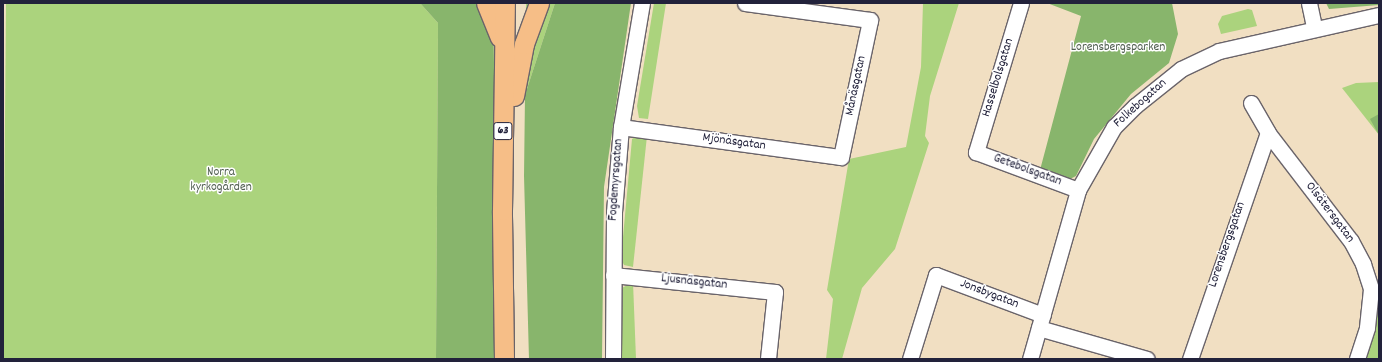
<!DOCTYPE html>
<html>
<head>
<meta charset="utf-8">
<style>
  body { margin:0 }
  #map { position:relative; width:1382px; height:362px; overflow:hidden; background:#f1dfc2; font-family:Dekko,sans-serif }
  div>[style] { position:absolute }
  .green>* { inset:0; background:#abd37d }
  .forest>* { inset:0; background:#88b56c }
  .roads { filter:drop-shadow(1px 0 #6a646a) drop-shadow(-1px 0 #6a646a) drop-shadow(0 1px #6a646a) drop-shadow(0 -1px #6a646a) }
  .minor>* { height:15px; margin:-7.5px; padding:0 7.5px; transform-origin:7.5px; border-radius:7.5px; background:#fff }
  .major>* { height:19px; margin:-9.5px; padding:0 9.5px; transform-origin:9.5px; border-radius:9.5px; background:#f6be87 }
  span { translate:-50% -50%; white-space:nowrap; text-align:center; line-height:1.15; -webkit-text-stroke:3px #fff; paint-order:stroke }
  .shield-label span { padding:1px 3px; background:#fff; border:1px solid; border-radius:3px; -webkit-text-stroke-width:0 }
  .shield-label { font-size:12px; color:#22223b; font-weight:700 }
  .park-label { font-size:13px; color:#526052 }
  .street-label { font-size:13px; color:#22223b }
  .frame { position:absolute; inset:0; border:4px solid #22223b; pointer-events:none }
</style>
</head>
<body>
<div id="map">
  <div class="green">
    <div style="clip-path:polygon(6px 3px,420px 3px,438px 23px,436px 359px,3px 359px)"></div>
    <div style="clip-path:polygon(526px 3px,555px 3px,525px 95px)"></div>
    <div style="clip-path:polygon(654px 3px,666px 3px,648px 119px,639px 118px,637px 106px)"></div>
    <div style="clip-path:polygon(923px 3px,959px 3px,930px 96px,925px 136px,929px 143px,895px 249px,862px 288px,842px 359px,826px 359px,833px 299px,827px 290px,849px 159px,906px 147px,921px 67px)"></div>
    <div style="clip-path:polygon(1248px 9px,1252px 10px,1257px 26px,1221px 34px,1218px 24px,1222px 16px)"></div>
    <div style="clip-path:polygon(1379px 82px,1379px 135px,1342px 88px,1356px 83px)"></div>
    <div style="clip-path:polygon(637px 136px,647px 136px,633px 267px,624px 265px,621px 259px,632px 139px)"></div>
    <div style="clip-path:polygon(633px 282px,636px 359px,621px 359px,620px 289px)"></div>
    <div style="clip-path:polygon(1379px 305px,1379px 359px,1363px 359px,1375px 307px)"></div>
  </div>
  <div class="forest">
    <div style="clip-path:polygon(420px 3px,493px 4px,499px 359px,436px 359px,438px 23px)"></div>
    <div style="clip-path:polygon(555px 3px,631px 3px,604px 187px,602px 359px,529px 359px,524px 176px,525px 95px)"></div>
    <div style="clip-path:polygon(1047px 3px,1172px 3px,1178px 34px,1169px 63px,1131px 94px,1094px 139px,1076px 176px,1070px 179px,1040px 170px,1081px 16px)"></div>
    <div style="clip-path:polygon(1326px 3px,1379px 3px,1379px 5px,1329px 9px)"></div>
    <div style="clip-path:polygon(1379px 114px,1379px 135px,1370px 119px)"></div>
  </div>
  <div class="roads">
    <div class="minor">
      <div style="left:1021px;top:3px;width:156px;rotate:106.8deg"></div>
      <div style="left:976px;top:152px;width:109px;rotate:20.4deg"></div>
      <div style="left:1309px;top:3px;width:25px;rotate:78deg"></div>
      <div style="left:1251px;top:103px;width:34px;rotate:60deg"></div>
      <div style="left:1268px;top:133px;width:136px;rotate:52.5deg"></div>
      <div style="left:1351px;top:241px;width:26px;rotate:62deg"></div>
      <div style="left:1363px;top:264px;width:26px;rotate:72deg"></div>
      <div style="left:1371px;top:289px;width:39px;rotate:96deg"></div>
      <div style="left:1367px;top:328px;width:33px;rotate:108deg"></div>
      <div style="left:621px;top:127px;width:222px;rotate:7.8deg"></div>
      <div style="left:841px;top:157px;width:140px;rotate:-78deg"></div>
      <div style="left:870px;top:20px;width:126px;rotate:-172.3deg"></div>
      <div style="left:613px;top:275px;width:163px;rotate:6deg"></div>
      <div style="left:775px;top:292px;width:67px;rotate:96deg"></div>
      <div style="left:1039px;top:328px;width:112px;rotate:16deg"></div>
      <div style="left:613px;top:359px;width:147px;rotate:-89.6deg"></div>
      <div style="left:614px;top:212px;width:85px;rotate:-85.3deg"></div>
      <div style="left:621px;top:127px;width:126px;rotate:-80.4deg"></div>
      <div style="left:910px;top:359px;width:88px;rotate:-72.8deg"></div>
      <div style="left:936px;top:275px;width:114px;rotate:20.5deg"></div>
      <div style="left:1030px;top:359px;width:176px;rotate:-74.1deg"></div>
      <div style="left:1078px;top:190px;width:73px;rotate:-60.3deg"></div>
      <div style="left:1114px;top:127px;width:30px;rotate:-45deg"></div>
      <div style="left:1135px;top:106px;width:59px;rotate:-38.8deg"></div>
      <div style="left:1181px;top:69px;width:42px;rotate:-25.3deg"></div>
      <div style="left:1219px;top:51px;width:164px;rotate:-12.7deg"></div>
      <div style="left:1190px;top:359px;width:239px;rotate:-71deg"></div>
    </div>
    <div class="major">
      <div style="left:486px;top:3px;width:37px;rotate:68deg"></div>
      <div style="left:514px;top:96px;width:53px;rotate:-79.1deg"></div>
      <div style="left:524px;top:44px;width:44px;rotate:-69.9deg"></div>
      <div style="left:504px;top:359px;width:149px;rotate:-90.8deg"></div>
      <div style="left:502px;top:210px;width:207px;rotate:-89.2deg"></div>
    </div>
  </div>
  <div class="shield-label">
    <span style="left:503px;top:131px">63</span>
  </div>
  <div class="park-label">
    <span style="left:1118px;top:48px">Lorensbergsparken</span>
    <span style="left:221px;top:181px">Norra<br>kyrkogården</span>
  </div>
  <div class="street-label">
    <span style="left:999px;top:78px;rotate:-73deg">Hasselbolsgatan</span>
    <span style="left:857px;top:86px;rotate:-78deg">Månäsgatan</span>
    <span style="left:1141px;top:104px;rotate:-42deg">Folkebogatan</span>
    <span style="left:734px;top:143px;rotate:8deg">Mjönäsgatan</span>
    <span style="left:1027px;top:171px;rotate:20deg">Getebolsgatan</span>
    <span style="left:617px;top:180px;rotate:-86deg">Fogdemyrsgatan</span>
    <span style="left:1329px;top:213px;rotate:53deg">Olsätersgatan</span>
    <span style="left:1228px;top:245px;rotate:-71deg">Lorensbergsgatan</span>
    <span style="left:694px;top:283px;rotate:6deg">Ljusnäsgatan</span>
    <span style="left:989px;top:295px;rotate:21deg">Jonsbygatan</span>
  </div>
  <div class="frame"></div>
</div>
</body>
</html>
